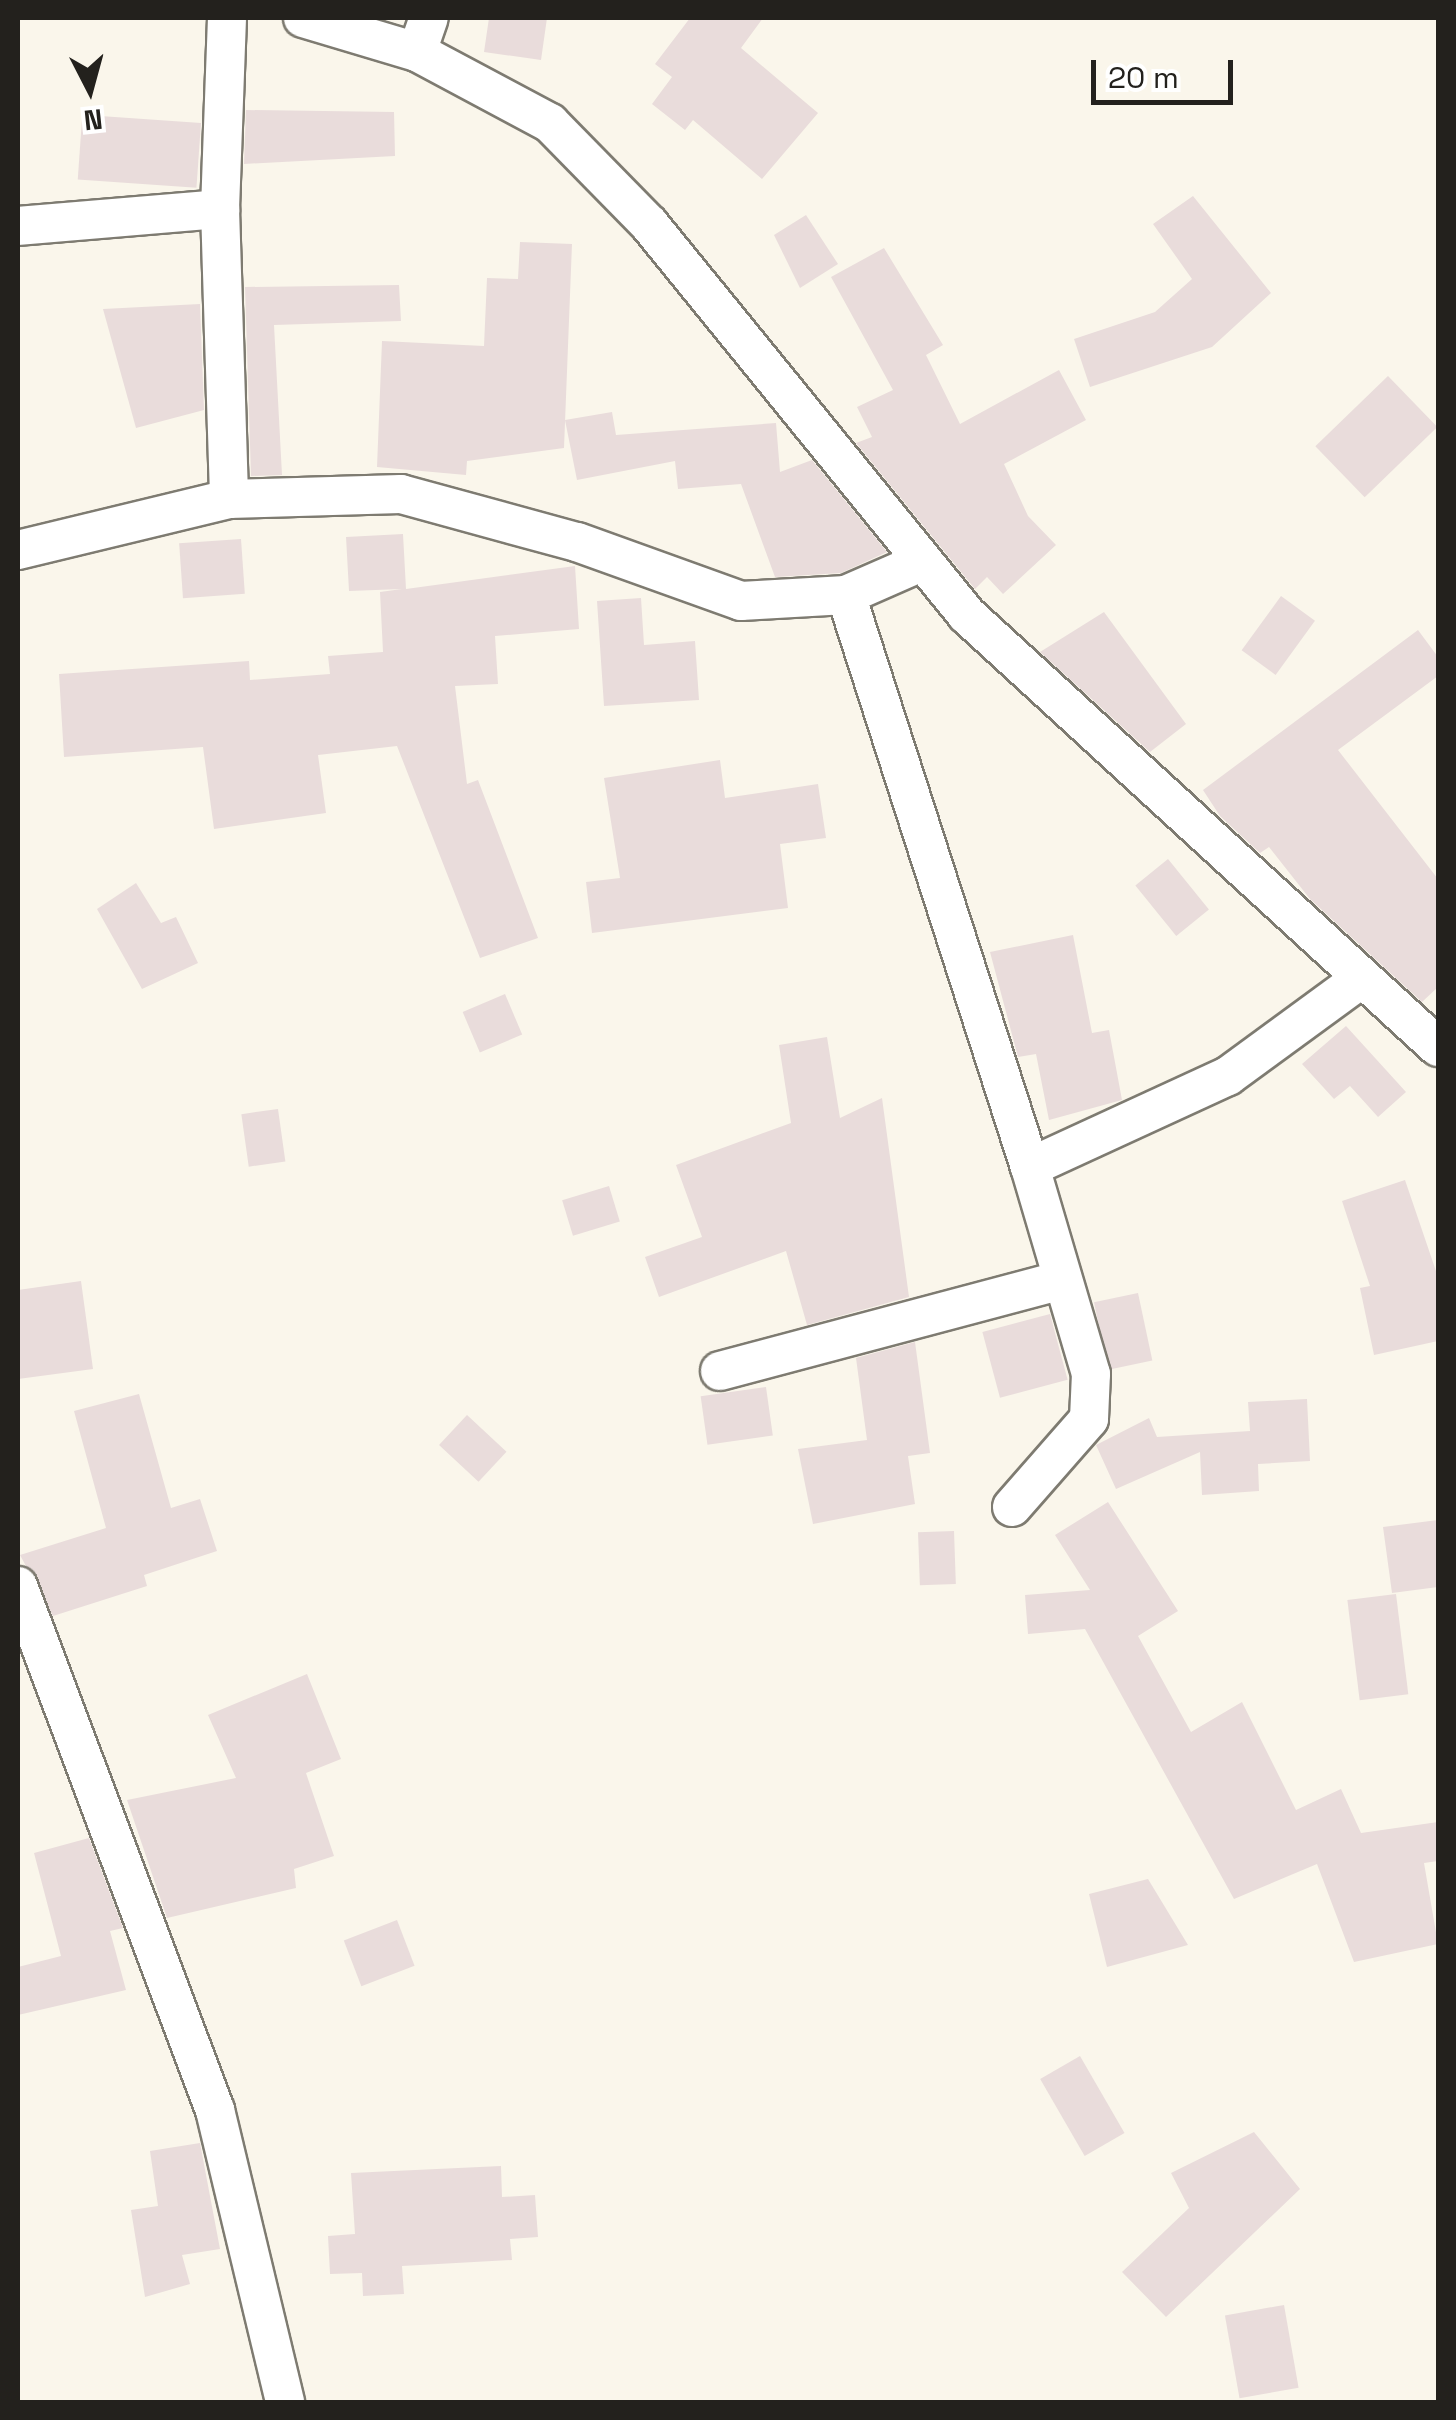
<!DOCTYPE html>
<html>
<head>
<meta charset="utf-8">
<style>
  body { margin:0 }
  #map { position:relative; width:1456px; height:2420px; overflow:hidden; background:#faf6eb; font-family:"Space Grotesk",sans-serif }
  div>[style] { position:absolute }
  .building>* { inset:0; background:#e9dcdb; transform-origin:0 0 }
  .roads { filter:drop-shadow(2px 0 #7e7b71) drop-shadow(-2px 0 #7e7b71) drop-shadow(0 2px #7e7b71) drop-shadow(0 -2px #7e7b71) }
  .minor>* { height:38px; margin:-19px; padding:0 19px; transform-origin:19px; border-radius:19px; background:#fff }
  span { translate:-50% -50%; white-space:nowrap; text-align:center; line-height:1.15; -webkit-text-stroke:8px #fff; paint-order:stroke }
  .frame { position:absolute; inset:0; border:20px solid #23211d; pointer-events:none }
  .north { position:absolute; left:40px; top:40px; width:100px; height:100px; -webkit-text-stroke:8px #fff; paint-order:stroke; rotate:174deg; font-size:28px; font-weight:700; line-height:40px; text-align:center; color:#23211d }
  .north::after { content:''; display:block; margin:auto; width:35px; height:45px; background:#23211d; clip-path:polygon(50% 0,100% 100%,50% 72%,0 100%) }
  .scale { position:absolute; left:1091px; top:60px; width:142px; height:45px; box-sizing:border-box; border:5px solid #23211d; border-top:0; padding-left:12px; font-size:30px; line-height:35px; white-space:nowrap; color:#23211d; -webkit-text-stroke:8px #fff; paint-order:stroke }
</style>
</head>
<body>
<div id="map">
  <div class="building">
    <div style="clip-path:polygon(489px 18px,547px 18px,541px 60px,484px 52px)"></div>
    <div style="clip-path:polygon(690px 18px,763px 18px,741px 48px,818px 113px,762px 179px,693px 120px,685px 130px,652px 104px,672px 77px,655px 64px)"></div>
    <div style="clip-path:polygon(246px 110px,394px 112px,395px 156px,244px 164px)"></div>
    <div style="left:201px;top:123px;width:65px;height:119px;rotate:94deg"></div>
    <div style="clip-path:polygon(1193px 196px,1271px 293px,1212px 347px,1090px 387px,1074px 339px,1155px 312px,1192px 279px,1153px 224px)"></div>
    <div style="clip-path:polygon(806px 215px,838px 264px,800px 288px,774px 235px)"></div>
    <div style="clip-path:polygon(520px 242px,572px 244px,564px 448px,467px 461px,466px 475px,377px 467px,382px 341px,484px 346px,487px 278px,518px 279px)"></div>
    <div style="clip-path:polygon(884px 248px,943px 345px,926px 355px,960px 424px,1059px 370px,1086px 420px,1004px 464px,1028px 516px,1056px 545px,1003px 594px,987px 577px,975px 589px,856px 443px,872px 437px,857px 407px,893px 390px,831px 277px)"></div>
    <div style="clip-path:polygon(399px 285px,401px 321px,274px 325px,282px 475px,251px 476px,245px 287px)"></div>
    <div style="clip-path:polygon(200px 304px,204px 410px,136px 428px,103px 309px)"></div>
    <div style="left:1388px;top:376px;width:71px;height:101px;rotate:46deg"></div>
    <div style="clip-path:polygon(612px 412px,616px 435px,776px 423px,780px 472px,812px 460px,887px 552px,841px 573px,775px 577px,741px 484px,678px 489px,675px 461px,577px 480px,565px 420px)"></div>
    <div style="clip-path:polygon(403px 534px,406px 589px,575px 566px,579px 629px,495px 636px,498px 684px,455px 686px,467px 784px,478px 780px,538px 938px,480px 958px,397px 746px,318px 755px,326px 813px,214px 829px,203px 747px,64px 757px,59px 674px,249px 661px,250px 680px,330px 674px,328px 656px,383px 652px,380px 592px,402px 589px,349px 591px,346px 537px)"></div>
    <div style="left:241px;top:539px;width:55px;height:62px;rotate:86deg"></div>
    <div style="left:1281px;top:596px;width:42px;height:67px;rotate:36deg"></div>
    <div style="clip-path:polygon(641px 598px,644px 645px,695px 641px,699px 700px,604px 706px,597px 601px)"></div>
    <div style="clip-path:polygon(1104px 612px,1186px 724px,1150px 752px,1040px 652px)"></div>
    <div style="clip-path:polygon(1418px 630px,1438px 657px,1438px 676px,1338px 750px,1438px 879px,1438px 987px,1422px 1002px,1310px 899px,1269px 847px,1260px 853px,1220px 816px,1203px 790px)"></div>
    <div style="clip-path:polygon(720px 760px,725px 798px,818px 784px,826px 838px,780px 844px,788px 908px,592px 933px,586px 882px,620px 878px,604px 778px)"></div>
    <div style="left:1168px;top:859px;width:65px;height:42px;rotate:51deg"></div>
    <div style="clip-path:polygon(136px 883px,161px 923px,176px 917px,198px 963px,142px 989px,97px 909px)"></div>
    <div style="clip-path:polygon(1073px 935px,1092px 1033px,1109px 1030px,1122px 1100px,1049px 1120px,1036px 1054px,1018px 1057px,990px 952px)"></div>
    <div style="left:505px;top:994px;width:44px;height:46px;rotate:67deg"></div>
    <div style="clip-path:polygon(1346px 1026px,1406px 1092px,1378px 1117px,1350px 1086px,1334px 1099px,1302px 1064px)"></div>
    <div style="clip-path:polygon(827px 1037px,840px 1118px,882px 1098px,909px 1297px,807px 1325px,786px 1251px,659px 1297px,645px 1257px,702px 1237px,676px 1165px,791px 1123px,779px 1045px)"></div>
    <div style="left:278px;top:1109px;width:53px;height:37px;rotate:82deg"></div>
    <div style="clip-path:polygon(1405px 1180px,1438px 1277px,1438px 1341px,1374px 1355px,1360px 1288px,1370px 1286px,1342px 1201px)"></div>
    <div style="left:609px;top:1186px;width:37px;height:49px;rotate:73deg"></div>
    <div style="clip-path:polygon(81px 1281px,93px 1369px,18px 1379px,18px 1290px)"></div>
    <div style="left:1138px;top:1293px;width:69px;height:45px;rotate:78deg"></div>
    <div style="left:1050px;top:1314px;width:68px;height:70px;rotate:75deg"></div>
    <div style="clip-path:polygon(915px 1342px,930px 1453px,908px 1456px,915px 1504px,813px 1524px,798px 1449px,867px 1440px,856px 1358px)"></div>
    <div style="left:766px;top:1387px;width:49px;height:66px;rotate:82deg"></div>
    <div style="clip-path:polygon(139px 1394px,171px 1508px,200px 1499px,217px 1551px,144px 1575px,147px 1586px,53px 1616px,20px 1555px,106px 1528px,74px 1411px)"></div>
    <div style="clip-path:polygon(1307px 1399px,1310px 1461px,1258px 1464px,1259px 1491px,1202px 1495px,1200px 1452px,1116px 1489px,1096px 1445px,1149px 1418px,1157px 1437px,1250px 1431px,1248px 1402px)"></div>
    <div style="left:467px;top:1415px;width:54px;height:41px;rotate:43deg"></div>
    <div style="clip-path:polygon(1108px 1502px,1178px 1611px,1138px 1636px,1191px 1732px,1242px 1702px,1296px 1810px,1341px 1789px,1361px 1833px,1438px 1822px,1438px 1861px,1424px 1863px,1438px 1944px,1354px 1962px,1317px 1864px,1234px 1899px,1085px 1629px,1028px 1634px,1025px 1595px,1090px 1590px,1055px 1535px)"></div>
    <div style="clip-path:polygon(1438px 1520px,1438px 1587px,1392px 1593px,1383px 1527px)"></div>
    <div style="left:954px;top:1531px;width:53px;height:36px;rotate:88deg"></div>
    <div style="left:1396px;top:1594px;width:101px;height:49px;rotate:83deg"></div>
    <div style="clip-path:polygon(307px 1674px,341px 1759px,306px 1773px,334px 1856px,294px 1869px,296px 1888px,167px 1918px,127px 1800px,236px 1778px,208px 1715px)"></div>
    <div style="clip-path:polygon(89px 1838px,123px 1928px,110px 1931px,126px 1990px,18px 2015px,18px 1967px,61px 1956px,34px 1853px)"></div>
    <div style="clip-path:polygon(1148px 1879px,1188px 1945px,1107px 1967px,1089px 1894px)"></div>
    <div style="left:397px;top:1920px;width:49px;height:57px;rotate:69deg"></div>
    <div style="left:1080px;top:2056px;width:89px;height:46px;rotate:60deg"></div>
    <div style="clip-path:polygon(1254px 2132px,1300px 2189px,1166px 2317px,1122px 2272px,1189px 2208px,1171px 2173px)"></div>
    <div style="clip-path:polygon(200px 2143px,220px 2249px,182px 2255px,190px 2284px,145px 2297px,131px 2210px,158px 2206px,150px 2151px)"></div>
    <div style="clip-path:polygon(501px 2166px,502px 2197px,535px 2195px,538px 2237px,510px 2239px,512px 2260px,402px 2266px,404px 2294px,363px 2296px,362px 2273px,330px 2274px,328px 2236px,355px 2234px,351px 2173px)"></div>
    <div style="left:1284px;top:2305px;width:84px;height:60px;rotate:80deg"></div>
  </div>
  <div class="roads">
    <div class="minor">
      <div style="left:227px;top:18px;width:191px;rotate:92.1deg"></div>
      <div style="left:220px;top:209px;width:290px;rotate:88.2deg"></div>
      <div style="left:303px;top:18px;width:119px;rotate:16.6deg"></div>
      <div style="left:417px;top:52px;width:151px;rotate:28.1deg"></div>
      <div style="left:550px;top:123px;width:141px;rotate:45.6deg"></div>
      <div style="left:649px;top:224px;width:504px;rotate:50.88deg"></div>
      <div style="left:967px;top:615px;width:639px;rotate:42.53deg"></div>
      <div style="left:417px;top:52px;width:36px;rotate:-71deg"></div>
      <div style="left:18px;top:226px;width:203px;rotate:-4.8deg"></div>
      <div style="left:18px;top:550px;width:217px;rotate:-13.6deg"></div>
      <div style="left:229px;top:499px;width:172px;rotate:-1.7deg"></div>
      <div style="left:401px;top:494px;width:182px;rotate:15.3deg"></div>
      <div style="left:577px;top:542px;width:174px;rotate:19.8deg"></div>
      <div style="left:741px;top:601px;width:105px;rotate:-3.3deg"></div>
      <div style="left:846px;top:595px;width:82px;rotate:-23.7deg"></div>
      <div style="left:846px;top:595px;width:601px;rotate:72.17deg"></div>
      <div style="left:1030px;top:1167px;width:218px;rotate:-24.7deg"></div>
      <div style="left:1228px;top:1076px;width:162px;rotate:-36.2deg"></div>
      <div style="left:720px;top:1371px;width:354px;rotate:-14.9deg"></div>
      <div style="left:1012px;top:1507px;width:117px;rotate:-48.8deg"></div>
      <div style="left:1089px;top:1419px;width:45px;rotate:-87.5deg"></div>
      <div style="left:1091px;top:1374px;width:216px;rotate:-106.4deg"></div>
      <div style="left:18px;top:1586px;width:560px;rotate:69.4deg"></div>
      <div style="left:215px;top:2110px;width:300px;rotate:76.5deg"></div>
    </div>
  </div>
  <div class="frame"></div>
  <div class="north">N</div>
  <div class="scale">20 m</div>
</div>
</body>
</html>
